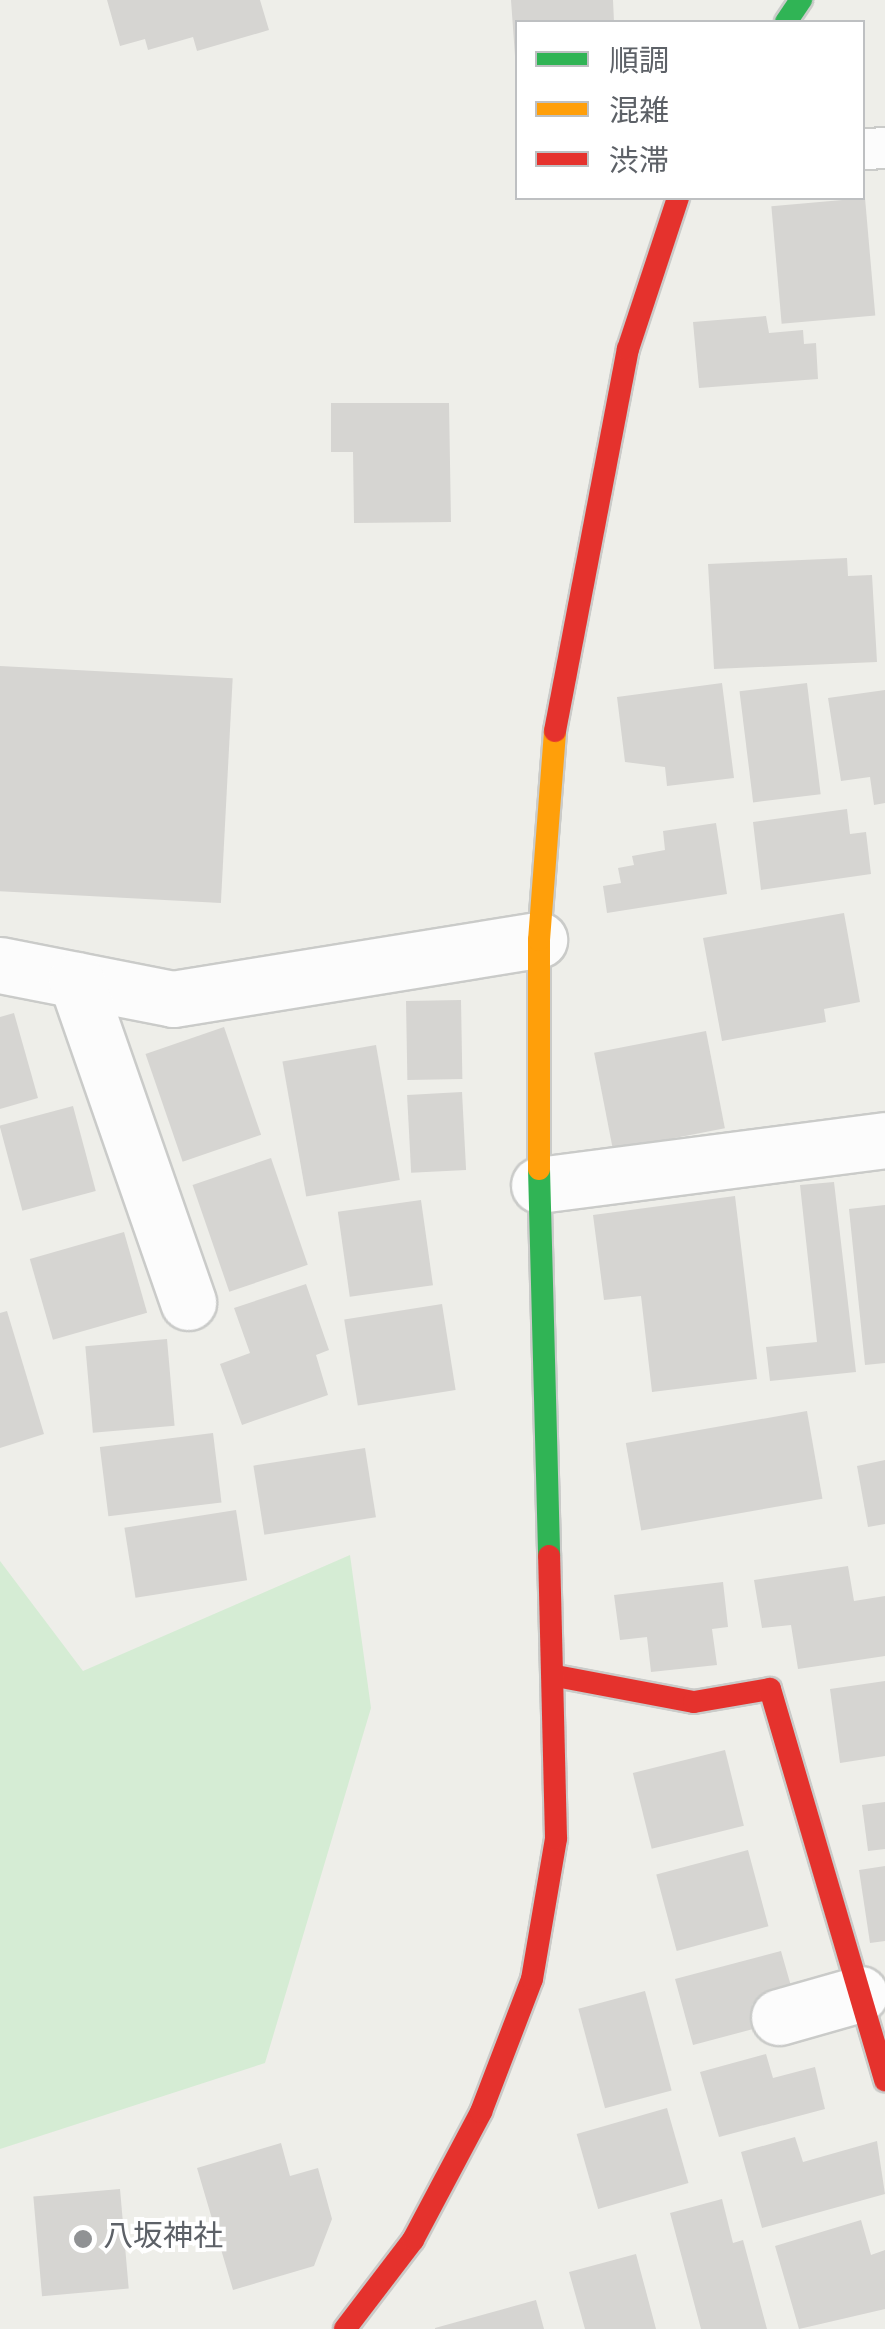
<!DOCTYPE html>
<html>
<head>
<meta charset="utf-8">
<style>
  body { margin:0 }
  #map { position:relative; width:885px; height:2329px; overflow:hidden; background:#eeeee9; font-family:Overpass,"Noto Sans JP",sans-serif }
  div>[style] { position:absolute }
  .green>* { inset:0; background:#d5ecd4 }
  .building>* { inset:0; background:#d6d5d2; transform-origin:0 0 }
  .roads { filter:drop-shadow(2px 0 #cacbc9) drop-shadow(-2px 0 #cacbc9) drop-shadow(0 2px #cacbc9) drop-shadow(0 -2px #cacbc9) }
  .lane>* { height:40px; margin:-20px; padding:0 20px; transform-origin:20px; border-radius:20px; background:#fcfcfc }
  .street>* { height:55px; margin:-27.5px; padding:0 27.5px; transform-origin:27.5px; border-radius:27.5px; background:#fcfcfc }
  .fast>* { height:22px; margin:-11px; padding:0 11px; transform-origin:11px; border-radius:11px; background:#30b455 }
  .slow>* { height:22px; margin:-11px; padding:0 11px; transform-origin:11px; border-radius:11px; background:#ff9f0a }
  .jam>* { height:22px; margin:-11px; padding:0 11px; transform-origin:11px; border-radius:11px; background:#e5322d }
  .dots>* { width:28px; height:28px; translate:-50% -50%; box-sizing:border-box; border:5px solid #fff; border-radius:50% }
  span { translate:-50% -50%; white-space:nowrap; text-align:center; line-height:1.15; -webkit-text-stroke:8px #fff; paint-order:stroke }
  .poi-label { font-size:30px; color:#5d6167 }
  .left { translate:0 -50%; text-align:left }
  .legend { position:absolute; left:515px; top:20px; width:350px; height:180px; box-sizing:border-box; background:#fff; border:2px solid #bec0c2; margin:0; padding:12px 18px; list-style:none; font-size:30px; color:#5d6167 }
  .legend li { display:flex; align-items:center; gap:20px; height:50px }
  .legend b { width:50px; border:2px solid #bec0c2 }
</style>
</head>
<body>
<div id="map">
  <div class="green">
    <div style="clip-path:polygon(350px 1555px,371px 1708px,265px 2063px,0 2149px,0 1561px,83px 1671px)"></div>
  </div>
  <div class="building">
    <div style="clip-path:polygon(107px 0,260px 0,269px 30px,197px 51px,193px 37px,148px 50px,145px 39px,120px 46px)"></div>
    <div style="clip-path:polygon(511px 0,613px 0,614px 22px,518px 22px,515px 56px)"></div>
    <div style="left:865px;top:198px;width:118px;height:94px;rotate:85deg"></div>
    <div style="clip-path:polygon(766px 316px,769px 333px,803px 330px,804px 344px,816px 343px,818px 379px,699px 388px,693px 322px)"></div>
    <div style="clip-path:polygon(331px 403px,449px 403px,451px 522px,354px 523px,353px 452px,331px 452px)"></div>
    <div style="clip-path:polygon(847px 558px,848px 576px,872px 575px,877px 662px,714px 669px,708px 564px)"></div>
    <div style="left:0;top:666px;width:233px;height:225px;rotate:3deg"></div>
    <div style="clip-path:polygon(722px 683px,734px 778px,667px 786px,665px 767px,625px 762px,617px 697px)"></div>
    <div style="left:807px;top:683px;width:112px;height:68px;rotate:83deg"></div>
    <div style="clip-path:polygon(885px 690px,885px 803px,874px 805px,870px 777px,841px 781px,828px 698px)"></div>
    <div style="clip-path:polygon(847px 809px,850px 834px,866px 832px,871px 874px,761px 890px,753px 822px)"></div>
    <div style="clip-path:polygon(716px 823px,727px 894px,607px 913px,603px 886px,621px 883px,618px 868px,634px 865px,632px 856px,665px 850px,663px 831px)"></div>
    <div style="clip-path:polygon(844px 913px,860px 1002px,824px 1009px,826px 1022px,722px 1041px,703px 938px)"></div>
    <div style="left:461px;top:1000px;width:79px;height:55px;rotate:89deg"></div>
    <div style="clip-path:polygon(14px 1013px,38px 1098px,0 1109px,0 1017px)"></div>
    <div style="left:224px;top:1027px;width:114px;height:83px;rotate:71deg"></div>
    <div style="left:706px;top:1031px;width:99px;height:114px;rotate:79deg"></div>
    <div style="left:376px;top:1045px;width:137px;height:95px;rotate:80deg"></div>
    <div style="left:462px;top:1092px;width:78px;height:55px;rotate:87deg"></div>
    <div style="left:73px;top:1106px;width:88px;height:76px;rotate:75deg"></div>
    <div style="left:271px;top:1158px;width:113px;height:83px;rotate:71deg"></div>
    <div style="clip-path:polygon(834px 1182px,856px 1372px,770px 1381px,766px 1347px,817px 1342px,800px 1185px)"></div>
    <div style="clip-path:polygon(735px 1196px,757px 1379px,652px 1392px,641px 1296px,604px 1300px,593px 1215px)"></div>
    <div style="left:421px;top:1200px;width:86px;height:84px;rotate:82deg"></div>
    <div style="clip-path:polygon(885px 1205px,885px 1363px,865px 1365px,849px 1209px)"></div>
    <div style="left:124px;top:1232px;width:84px;height:98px;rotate:74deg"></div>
    <div style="clip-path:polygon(306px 1284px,329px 1350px,316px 1355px,328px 1395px,242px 1425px,220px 1364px,250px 1353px,234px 1308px)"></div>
    <div style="left:442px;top:1304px;width:87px;height:99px;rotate:81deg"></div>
    <div style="clip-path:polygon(7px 1311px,44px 1434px,0 1448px,0 1313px)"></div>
    <div style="left:167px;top:1339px;width:87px;height:82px;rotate:85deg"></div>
    <div style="left:807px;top:1411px;width:89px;height:184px;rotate:80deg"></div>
    <div style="left:213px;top:1433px;width:70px;height:114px;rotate:83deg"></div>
    <div style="left:365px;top:1448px;width:70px;height:113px;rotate:81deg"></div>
    <div style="clip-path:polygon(885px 1460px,885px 1524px,868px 1527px,857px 1466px)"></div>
    <div style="left:236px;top:1510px;width:71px;height:113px;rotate:81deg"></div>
    <div style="clip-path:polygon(848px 1566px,854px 1601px,885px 1596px,885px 1656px,798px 1669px,791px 1625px,762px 1628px,754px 1580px)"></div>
    <div style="clip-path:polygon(723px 1582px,728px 1627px,712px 1629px,717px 1665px,651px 1672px,647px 1637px,620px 1640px,614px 1595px)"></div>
    <div style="clip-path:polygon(885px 1681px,885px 1756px,840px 1763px,830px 1689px)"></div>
    <div style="left:725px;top:1750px;width:78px;height:95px;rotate:76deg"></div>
    <div style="clip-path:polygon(885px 1802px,885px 1849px,868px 1851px,862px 1805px)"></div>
    <div style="left:748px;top:1850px;width:79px;height:95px;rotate:75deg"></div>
    <div style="clip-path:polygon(885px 1866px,885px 1941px,870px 1943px,859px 1870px)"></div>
    <div style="clip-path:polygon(781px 1951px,793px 1993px,752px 2004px,757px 2028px,693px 2045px,675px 1979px)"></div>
    <div style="left:645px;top:1991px;width:103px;height:69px;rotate:75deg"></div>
    <div style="clip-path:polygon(766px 2054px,773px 2078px,815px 2067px,825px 2109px,719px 2137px,700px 2072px)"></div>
    <div style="left:667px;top:2108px;width:78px;height:94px;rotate:74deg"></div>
    <div style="clip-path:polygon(795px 2137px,803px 2162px,877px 2141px,885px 2194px,762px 2228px,741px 2152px)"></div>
    <div style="clip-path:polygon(281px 2143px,290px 2176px,318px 2168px,332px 2219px,314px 2266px,233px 2290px,197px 2168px)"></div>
    <div style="left:120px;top:2189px;width:100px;height:87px;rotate:85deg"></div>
    <div style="clip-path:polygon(722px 2199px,733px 2243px,743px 2240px,767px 2329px,701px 2329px,670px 2213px)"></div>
    <div style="clip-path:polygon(861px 2220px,871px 2255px,885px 2250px,885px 2309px,799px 2329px,775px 2246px)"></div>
    <div style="clip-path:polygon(636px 2254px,656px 2329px,585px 2329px,569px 2272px)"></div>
    <div style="clip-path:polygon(536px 2300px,544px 2329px,435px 2329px,435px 2328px)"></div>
  </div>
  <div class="roads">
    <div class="lane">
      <div style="left:862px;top:149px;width:23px;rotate:-2deg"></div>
    </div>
    <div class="street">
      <div style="left:0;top:965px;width:176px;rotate:11.1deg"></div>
      <div style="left:173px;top:999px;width:371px;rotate:-9.2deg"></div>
      <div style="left:76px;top:980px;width:341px;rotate:70.8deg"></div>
      <div style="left:539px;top:1185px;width:349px;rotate:-7.4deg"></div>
      <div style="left:779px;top:2017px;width:84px;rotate:-15.9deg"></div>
    </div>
    <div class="fast">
      <div style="left:786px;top:22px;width:27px;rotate:-56deg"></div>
      <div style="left:539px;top:1169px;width:387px;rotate:88.5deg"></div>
    </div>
    <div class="slow">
      <div style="left:539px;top:1169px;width:229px;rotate:-90deg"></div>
      <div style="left:539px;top:940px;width:210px;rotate:-85.6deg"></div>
    </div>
    <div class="jam">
      <div style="left:555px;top:731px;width:389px;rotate:-79.2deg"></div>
      <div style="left:628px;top:349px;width:159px;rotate:-71.7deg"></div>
      <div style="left:556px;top:1676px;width:140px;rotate:10.7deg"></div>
      <div style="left:694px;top:1702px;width:77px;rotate:-9.7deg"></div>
      <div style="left:770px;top:1689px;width:408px;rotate:73.6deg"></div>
      <div style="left:345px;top:2329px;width:112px;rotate:-52.6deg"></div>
      <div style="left:413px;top:2240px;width:145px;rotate:-62deg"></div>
      <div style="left:481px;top:2112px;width:142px;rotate:-69deg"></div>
      <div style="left:532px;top:1979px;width:143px;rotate:-80.3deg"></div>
      <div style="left:556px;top:1838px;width:282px;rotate:-91.4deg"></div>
    </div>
  </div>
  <div class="dots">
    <div style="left:83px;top:2239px;background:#909294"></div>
  </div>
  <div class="poi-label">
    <span class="left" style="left:103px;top:2239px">八坂神社</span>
  </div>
  <ul class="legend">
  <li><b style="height:12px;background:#30b455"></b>順調</li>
  <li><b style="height:12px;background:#ff9f0a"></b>混雑</li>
  <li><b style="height:12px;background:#e5322d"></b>渋滞</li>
  </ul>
</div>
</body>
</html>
